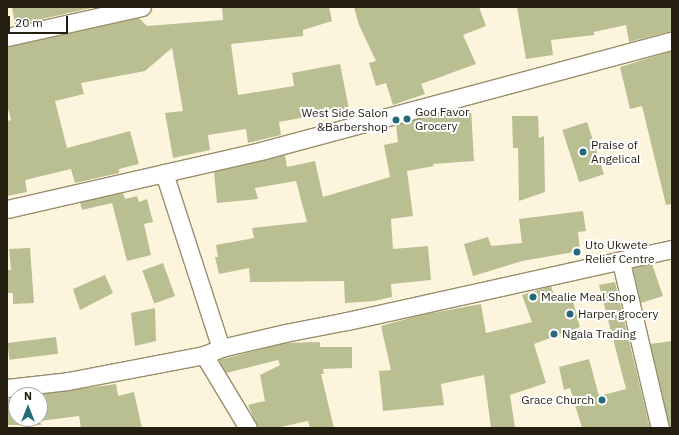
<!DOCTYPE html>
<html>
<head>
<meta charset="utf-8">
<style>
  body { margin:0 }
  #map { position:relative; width:679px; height:435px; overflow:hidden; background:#fdf4de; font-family:"IBM Plex Sans",sans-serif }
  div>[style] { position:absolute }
  .building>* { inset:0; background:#babf92; transform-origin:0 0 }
  .roads { filter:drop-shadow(1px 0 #9b8d6c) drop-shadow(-1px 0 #9b8d6c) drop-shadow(0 1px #9b8d6c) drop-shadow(0 -1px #9b8d6c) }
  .minor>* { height:17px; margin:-8.5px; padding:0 8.5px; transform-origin:8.5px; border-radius:8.5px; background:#fff }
  .dots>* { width:11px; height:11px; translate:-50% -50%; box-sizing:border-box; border:2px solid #fff; border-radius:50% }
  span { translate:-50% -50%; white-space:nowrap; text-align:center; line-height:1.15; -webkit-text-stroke:4px #fff; paint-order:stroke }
  .poi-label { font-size:12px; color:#241e11 }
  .left { translate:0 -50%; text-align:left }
  .right { translate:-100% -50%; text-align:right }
  .frame { position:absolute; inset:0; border:8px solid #241e11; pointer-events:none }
  .north { position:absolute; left:8px; top:387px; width:40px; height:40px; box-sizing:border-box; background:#fff; border:1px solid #a7a5a0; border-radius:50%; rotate:0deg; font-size:11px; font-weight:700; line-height:16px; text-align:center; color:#241e11 }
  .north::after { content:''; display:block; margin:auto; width:14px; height:18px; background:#236b77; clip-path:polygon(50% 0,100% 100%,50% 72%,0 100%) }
  .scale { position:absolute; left:8px; top:16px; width:60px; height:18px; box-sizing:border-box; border:2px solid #241e11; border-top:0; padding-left:5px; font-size:12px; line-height:14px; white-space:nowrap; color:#241e11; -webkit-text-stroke:3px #fff; paint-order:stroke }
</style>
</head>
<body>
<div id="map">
  <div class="building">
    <div style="clip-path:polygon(12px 7px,96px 7px,15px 25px)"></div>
    <div style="clip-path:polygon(329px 7px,332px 21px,303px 30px,303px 36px,231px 44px,238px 95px,294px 86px,292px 73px,340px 64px,349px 109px,279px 122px,281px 135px,248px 143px,246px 129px,208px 135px,210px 150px,173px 158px,165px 113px,183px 111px,172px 48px,145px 71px,81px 83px,84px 94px,55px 101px,67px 148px,130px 131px,139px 164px,119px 169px,119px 173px,75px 183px,71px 169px,25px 180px,27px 192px,7px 196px,7px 121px,11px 120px,7px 105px,7px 47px,139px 18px,147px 26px,223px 20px,222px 8px)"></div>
    <div style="clip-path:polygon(354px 7px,479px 7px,486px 26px,463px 35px,476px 64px,421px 84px,425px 94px,393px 105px,386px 83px,376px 86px,369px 63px,376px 61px,359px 25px)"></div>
    <div style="clip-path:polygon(517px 7px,672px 7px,672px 31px,629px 42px,626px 25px,594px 32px,594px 35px,551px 40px,553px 55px,526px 59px)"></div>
    <div style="clip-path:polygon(672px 51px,672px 204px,666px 205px,642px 106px,630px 109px,620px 67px)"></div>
    <div style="clip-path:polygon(471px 108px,474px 161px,433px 164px,434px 166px,407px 171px,413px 216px,391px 219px,393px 249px,428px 246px,431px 280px,391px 284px,392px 297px,374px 301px,345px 303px,344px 281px,250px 282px,249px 268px,219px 274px,215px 257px,218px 257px,216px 245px,254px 238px,252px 228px,307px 222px,296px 181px,255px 188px,258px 199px,217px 203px,214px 172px,285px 155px,287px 167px,315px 161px,323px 197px,390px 177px,384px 145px,398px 142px,396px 125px,456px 109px)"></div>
    <div style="clip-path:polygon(512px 116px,538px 116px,539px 138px,544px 136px,545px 192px,519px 201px,518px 148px,513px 148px)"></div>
    <div style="left:587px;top:122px;width:55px;height:26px;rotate:72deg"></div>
    <div style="clip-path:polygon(123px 193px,125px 199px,137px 196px,139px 202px,147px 199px,153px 222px,144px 224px,151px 255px,127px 261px,112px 203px,82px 210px,80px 202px)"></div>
    <div style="clip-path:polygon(583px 211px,586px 231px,578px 232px,580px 251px,522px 261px,473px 276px,464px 244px,488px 237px,491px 246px,522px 243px,519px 219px)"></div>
    <div style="clip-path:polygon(30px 248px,34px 303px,13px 304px,13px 293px,7px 293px,7px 270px,11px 270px,9px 249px)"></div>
    <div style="left:163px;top:263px;width:35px;height:22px;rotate:70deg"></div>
    <div style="clip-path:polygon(652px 264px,663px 296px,641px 303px,633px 268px)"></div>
    <div style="clip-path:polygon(105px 275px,113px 293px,80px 310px,73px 289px)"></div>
    <div style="clip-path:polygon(615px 282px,650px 428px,582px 428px,570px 388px,564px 390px,559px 367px,589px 359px,599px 396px,626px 389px,599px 285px)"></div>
    <div style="clip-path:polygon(551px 286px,554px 296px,570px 291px,580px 327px,534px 344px,546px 383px,510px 395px,515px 428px,491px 428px,484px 375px,441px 384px,444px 405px,383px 411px,379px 371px,391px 370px,381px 326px,421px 315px,481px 304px,486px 333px,532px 322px,522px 295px)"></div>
    <div style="clip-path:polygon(155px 308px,156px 341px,135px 346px,131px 313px)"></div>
    <div style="left:56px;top:337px;width:17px;height:49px;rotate:83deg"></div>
    <div style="clip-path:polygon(672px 341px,672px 428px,670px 428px,650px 344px)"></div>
    <div style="clip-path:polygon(320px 342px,320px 347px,352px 347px,352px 368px,323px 369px,324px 374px,321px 374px,334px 428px,310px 428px,308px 421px,276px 428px,258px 428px,248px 405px,265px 401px,260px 375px,280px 365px,278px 360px,226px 373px,219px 360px,285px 343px)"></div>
    <div style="clip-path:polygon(116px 384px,118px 396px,134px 392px,142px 428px,81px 428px,79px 416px,40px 421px,41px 425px,7px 425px,7px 399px,16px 398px,16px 419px,40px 419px,40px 395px,34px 395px)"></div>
  </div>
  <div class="roads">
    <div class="minor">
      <div style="left:7px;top:37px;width:138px;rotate:-12.5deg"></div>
      <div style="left:164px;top:173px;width:184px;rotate:72deg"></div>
      <div style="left:7px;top:209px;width:264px;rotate:-12.9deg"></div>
      <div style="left:264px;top:150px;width:422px;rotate:-15deg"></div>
      <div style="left:621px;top:262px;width:171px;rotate:76.8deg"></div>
      <div style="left:7px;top:388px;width:61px;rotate:-6.5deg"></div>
      <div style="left:68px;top:381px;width:138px;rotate:-10.8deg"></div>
      <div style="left:248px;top:428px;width:85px;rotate:-121.1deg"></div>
      <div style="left:204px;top:355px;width:18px;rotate:-22deg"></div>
      <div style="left:221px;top:348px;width:66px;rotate:-13.2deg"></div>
      <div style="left:285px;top:333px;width:63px;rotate:-11deg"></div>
      <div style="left:347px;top:321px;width:333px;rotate:-12.5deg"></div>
    </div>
  </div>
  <div class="dots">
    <div style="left:407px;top:119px;background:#236b77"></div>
    <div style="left:396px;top:120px;background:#236b77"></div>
    <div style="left:583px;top:152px;background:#236b77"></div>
    <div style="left:577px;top:252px;background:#236b77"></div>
    <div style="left:533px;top:297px;background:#236b77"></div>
    <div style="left:570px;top:314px;background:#236b77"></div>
    <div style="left:554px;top:334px;background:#236b77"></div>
    <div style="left:602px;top:400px;background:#236b77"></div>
  </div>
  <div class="poi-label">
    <span class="left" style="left:415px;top:119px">God Favor<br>Grocery</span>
    <span class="right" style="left:388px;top:120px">West Side Salon<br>&amp;Barbershop</span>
    <span class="left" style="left:591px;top:152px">Praise of<br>Angelical</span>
    <span class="left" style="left:585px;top:252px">Uto Ukwete<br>Relief Centre</span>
    <span class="left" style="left:541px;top:297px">Mealie Meal Shop</span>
    <span class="left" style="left:578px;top:314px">Harper grocery</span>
    <span class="left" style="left:562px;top:334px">Ngala Trading</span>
    <span class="right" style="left:594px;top:400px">Grace Church</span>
  </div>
  <div class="frame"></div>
  <div class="north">N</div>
  <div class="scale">20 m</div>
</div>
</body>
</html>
